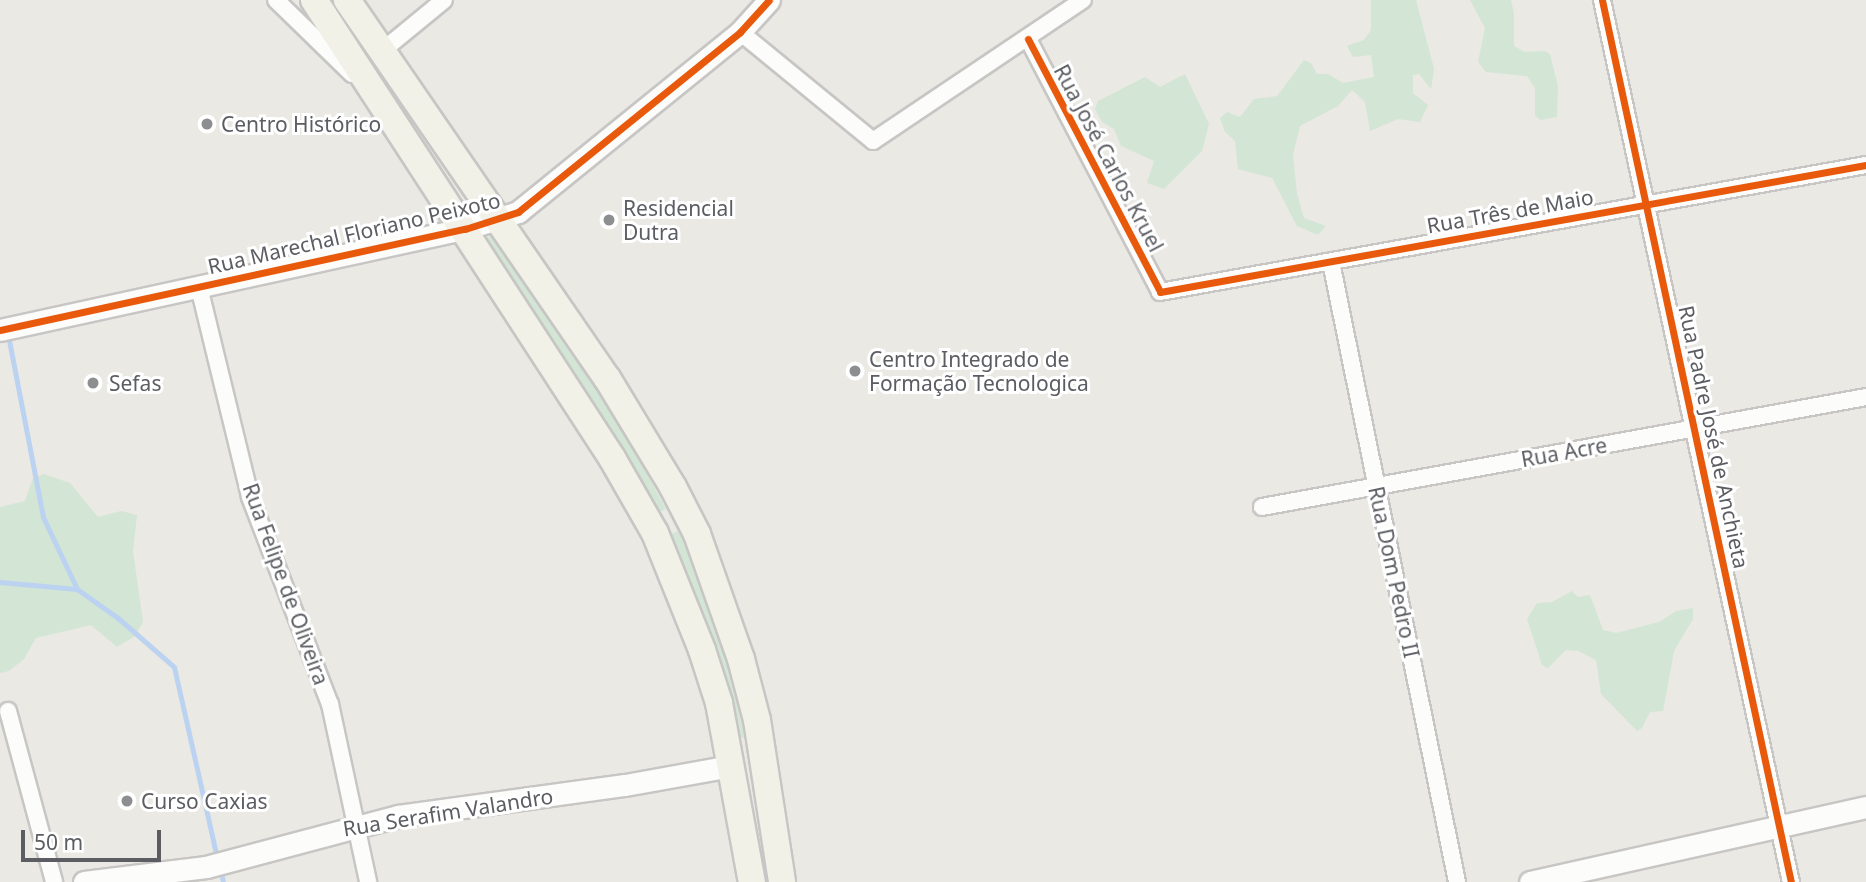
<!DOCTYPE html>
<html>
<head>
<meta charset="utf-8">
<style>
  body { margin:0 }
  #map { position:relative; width:1866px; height:882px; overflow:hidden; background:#eae9e4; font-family:"Noto Sans",sans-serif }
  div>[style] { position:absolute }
  .green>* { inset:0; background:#d3e5d4 }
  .stream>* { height:5px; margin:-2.5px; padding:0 2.5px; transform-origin:2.5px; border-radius:2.5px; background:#bbd3f1 }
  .roads { filter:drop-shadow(2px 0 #c7c6c5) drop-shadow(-2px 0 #c7c6c5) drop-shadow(0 2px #c7c6c5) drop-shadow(0 -2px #c7c6c5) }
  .minor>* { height:16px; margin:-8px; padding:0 8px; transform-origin:8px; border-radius:8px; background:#fcfcfb }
  .tertiary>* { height:21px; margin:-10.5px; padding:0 10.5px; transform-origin:10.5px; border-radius:10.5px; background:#fcfcfb }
  .primary>* { height:26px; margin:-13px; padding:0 13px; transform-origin:13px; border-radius:13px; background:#f1f1e7 }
  .cycleway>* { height:7px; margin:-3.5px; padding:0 3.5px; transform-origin:3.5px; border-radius:3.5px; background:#e8590c }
  .dots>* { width:19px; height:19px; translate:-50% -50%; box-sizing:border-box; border:4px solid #fff; border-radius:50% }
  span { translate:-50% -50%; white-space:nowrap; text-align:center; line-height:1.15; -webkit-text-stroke:6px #fff; paint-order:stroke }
  .poi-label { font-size:21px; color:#5b5d62 }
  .left { translate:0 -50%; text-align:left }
  .street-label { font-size:21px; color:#5b5d62 }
  .scale { position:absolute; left:21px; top:830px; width:140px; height:32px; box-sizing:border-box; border:4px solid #5b5d62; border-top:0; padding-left:9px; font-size:21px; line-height:24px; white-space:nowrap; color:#5b5d62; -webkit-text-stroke:5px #fff; paint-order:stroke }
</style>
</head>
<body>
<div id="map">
  <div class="green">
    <div style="clip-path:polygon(1371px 0,1416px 0,1434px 69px,1431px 89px,1419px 74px,1413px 75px,1413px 93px,1428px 105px,1420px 122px,1398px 119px,1370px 131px,1365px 102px,1352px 90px,1338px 106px,1300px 126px,1293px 155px,1297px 194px,1304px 218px,1326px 226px,1318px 235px,1297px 226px,1272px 178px,1238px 169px,1235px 141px,1225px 132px,1220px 118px,1227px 112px,1240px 117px,1254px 99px,1277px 96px,1304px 60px,1311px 63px,1317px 74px,1328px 74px,1343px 83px,1374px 77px,1371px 55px,1353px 57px,1347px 46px,1364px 40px,1371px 30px)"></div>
    <div style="clip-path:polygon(1470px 0,1511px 0,1514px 14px,1514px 46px,1525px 52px,1545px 51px,1550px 54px,1558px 86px,1557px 117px,1540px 120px,1535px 115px,1535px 88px,1527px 76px,1486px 72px,1478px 62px,1485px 28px)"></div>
    <div style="clip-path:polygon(1185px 74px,1209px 124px,1202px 151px,1164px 189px,1147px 183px,1154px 161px,1121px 146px,1114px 129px,1102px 122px,1095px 109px,1098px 101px,1145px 77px,1160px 87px)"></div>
    <div style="clip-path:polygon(493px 234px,606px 399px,666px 509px,654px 514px,633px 469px,595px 407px,485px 243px,486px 239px)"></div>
    <div style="clip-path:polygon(44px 474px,70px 483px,98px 517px,121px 511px,137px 515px,133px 551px,143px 622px,135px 636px,117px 647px,91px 625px,36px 638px,24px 659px,9px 671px,0 673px,0 507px,25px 501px,33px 478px)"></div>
    <div style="clip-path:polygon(680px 531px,711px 610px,738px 697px,747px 731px,744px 738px,738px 737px,666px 535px)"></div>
    <div style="clip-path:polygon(1572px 591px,1578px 597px,1590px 595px,1603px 630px,1616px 633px,1659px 622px,1676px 611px,1693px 608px,1693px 619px,1674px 651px,1663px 711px,1650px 712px,1642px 728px,1637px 731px,1601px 694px,1596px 660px,1578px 651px,1566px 650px,1548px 668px,1542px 665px,1527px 619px,1537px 603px,1552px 602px)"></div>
  </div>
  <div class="stream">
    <div style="left:8px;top:335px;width:185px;rotate:79.1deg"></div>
    <div style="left:43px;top:517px;width:80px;rotate:64.7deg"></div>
    <div style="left:77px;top:589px;width:50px;rotate:35.3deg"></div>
    <div style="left:118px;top:618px;width:74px;rotate:41.2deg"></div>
    <div style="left:174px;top:667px;width:196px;rotate:77.3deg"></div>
    <div style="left:0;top:582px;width:77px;rotate:5.2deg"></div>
    <div style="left:220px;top:867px;width:15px;rotate:79deg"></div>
  </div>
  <div class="roads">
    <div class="minor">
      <div style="left:276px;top:0;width:106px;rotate:44.2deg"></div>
      <div style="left:1602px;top:0;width:902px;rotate:77.91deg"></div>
      <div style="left:740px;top:32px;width:172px;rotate:39.3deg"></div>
      <div style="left:873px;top:141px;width:253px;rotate:-33.9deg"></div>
      <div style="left:1028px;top:39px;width:285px;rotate:62.4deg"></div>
      <div style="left:1160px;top:292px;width:717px;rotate:-10.2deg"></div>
      <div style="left:382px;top:51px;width:80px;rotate:-39.4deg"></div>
      <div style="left:1331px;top:262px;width:633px;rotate:78.51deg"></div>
      <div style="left:199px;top:287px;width:216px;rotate:76.3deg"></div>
      <div style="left:250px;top:497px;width:222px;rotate:68.9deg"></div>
      <div style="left:330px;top:704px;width:182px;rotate:77.9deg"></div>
      <div style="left:1262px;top:507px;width:614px;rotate:-10.32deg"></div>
      <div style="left:8px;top:711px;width:177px;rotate:74.9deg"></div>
    </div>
    <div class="tertiary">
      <div style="left:0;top:330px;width:476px;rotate:-12.3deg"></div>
      <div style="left:465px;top:229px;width:56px;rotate:-17.8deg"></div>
      <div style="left:518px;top:212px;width:286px;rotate:-39deg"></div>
      <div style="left:740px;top:32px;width:43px;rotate:-47.8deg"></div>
      <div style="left:84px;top:882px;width:123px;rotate:-7deg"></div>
      <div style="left:206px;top:867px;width:199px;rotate:-14.9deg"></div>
      <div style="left:398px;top:816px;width:229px;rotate:-7.8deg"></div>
      <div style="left:625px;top:785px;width:108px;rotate:-10.2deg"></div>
      <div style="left:1530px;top:882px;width:344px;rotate:-12.6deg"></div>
    </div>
    <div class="primary">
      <div style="left:314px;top:0;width:546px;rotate:56.95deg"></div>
      <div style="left:612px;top:458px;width:86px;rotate:60.2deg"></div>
      <div style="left:655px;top:533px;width:126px;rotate:68.1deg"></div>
      <div style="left:702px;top:650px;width:56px;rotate:72.2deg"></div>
      <div style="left:719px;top:703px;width:182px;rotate:79.6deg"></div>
      <div style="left:347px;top:0;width:459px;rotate:55.5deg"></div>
      <div style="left:607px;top:378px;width:127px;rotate:58.8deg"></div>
      <div style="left:673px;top:487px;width:53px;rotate:62.9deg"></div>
      <div style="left:697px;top:534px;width:133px;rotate:70.6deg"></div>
      <div style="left:741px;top:659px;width:63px;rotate:75.3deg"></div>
      <div style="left:757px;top:720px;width:164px;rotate:81.2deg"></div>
    </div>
  </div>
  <div class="cycleway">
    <div style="left:1602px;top:0;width:902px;rotate:77.91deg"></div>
    <div style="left:1028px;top:39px;width:285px;rotate:62.4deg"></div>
    <div style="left:1160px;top:292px;width:717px;rotate:-10.2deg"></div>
    <div style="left:0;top:330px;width:476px;rotate:-12.3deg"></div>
    <div style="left:465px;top:229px;width:56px;rotate:-17.8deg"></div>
    <div style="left:518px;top:212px;width:286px;rotate:-39deg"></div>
    <div style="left:740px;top:32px;width:43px;rotate:-47.8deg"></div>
  </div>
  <div class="dots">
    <div style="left:207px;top:124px;background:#8d8e90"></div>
    <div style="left:609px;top:220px;background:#8d8e90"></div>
    <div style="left:855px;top:371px;background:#8d8e90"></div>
    <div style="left:93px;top:383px;background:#8d8e90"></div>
    <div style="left:127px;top:801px;background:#8d8e90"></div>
  </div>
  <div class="poi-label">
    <span class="left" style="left:221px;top:124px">Centro Histórico</span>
    <span class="left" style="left:623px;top:220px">Residencial<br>Dutra</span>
    <span class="left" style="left:869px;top:371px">Centro Integrado de<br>Formação Tecnologica</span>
    <span class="left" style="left:109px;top:383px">Sefas</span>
    <span class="left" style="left:141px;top:801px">Curso Caxias</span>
  </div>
  <div class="street-label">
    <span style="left:1109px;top:158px;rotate:62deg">Rua José Carlos Kruel</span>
    <span style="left:1510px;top:211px;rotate:-10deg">Rua Três de Maio</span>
    <span style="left:354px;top:233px;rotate:-13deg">Rua Marechal Floriano Peixoto</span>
    <span style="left:1714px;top:437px;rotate:78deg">Rua Padre José de Anchieta</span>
    <span style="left:1564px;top:452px;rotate:-10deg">Rua Acre</span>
    <span style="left:1394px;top:572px;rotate:78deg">Rua Dom Pedro II</span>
    <span style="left:286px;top:584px;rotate:70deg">Rua Felipe de Oliveira</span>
    <span style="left:448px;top:812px;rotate:-9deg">Rua Serafim Valandro</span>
  </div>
  <div class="scale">50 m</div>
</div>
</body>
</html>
